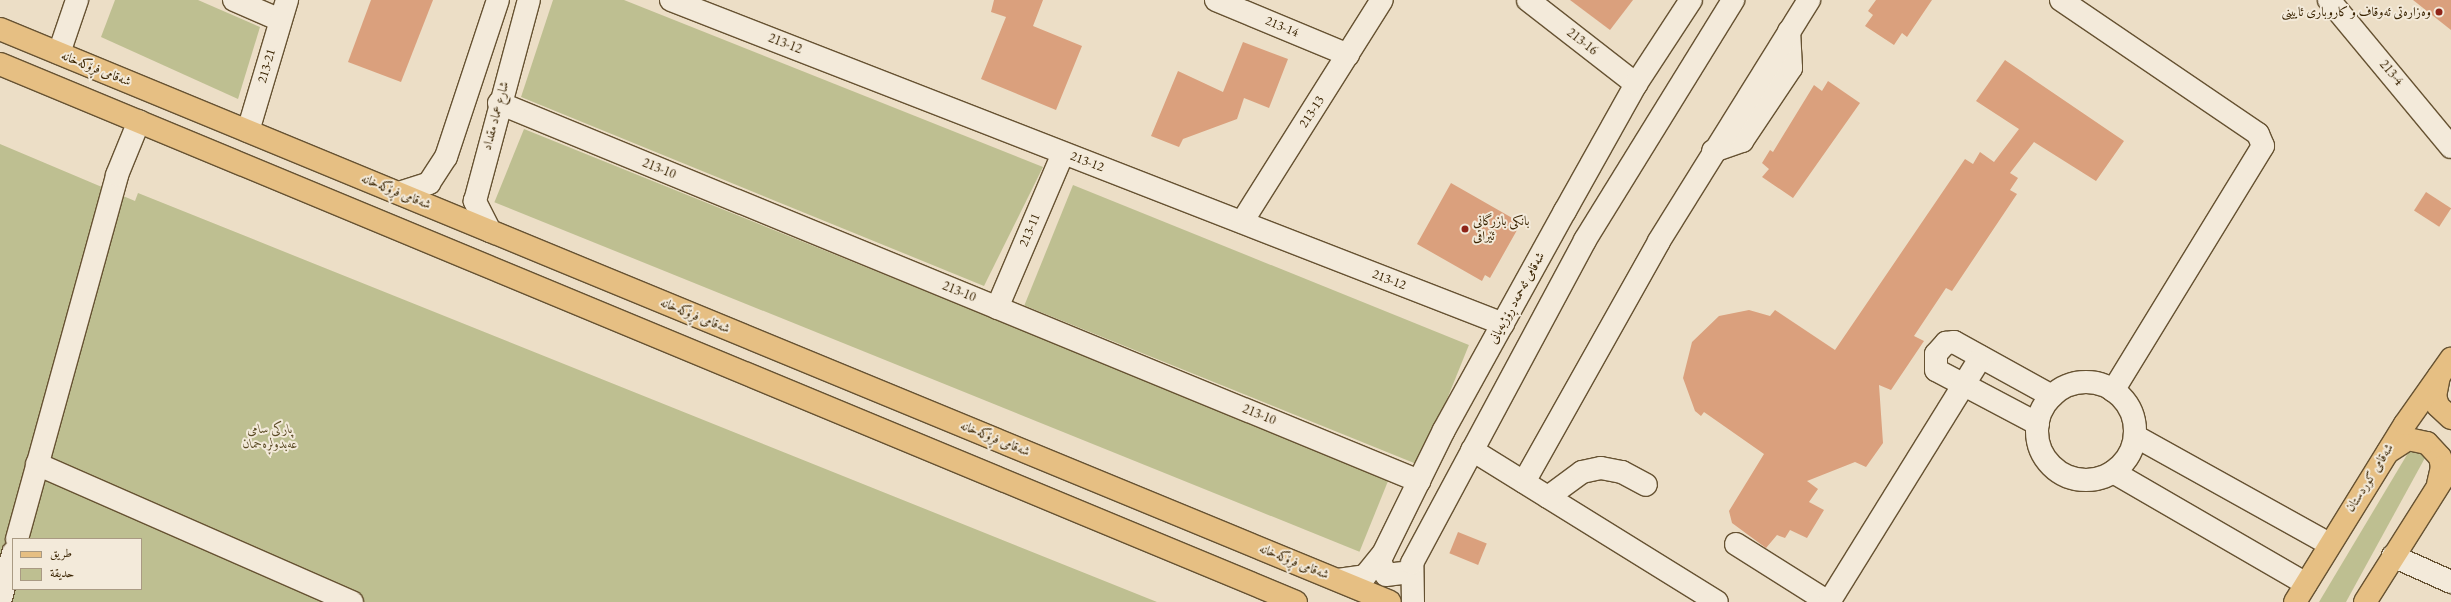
<!DOCTYPE html>
<html>
<head>
<meta charset="utf-8">
<style>
  body { margin:0 }
  #map { position:relative; width:2451px; height:602px; overflow:hidden; background:#ecdec6; font-family:"EB Garamond",Amiri,serif }
  div>[style] { position:absolute }
  .green>* { inset:0; background:#bebf91; transform-origin:0 0 }
  .building>* { inset:0; background:#daa07d; transform-origin:0 0 }
  .roads { filter:drop-shadow(1px 0 #665232) drop-shadow(-1px 0 #665232) drop-shadow(0 1px #665232) drop-shadow(0 -1px #665232) }
  .minor>* { height:22px; margin:-11px; padding:0 11px; transform-origin:11px; border-radius:11px; background:#f3eada }
  .minor>.ring { margin:-11px; padding:0; box-sizing:content-box; background:none; border:22px solid #f3eada; border-radius:50% }
  .major>* { height:22px; margin:-11px; padding:0 11px; transform-origin:11px; border-radius:11px; background:#e6bf83 }
  .highway>* { height:22px; margin:-11px; padding:0 11px; transform-origin:11px; border-radius:11px; background:#e6bf83 }
  .dots>* { width:11px; height:11px; translate:-50% -50%; box-sizing:border-box; border:2px solid #f3eada; border-radius:50% }
  span { translate:-50% -50%; white-space:nowrap; text-align:center; line-height:1.15; -webkit-text-stroke:4px #f3eada; paint-order:stroke }
  .poi-label { font-size:13px; color:#392300 }
  .right { translate:-100% -50%; text-align:right }
  .left { translate:0 -50%; text-align:left }
  .street-label { font-size:13px; color:#392300 }
  .park-label { font-size:13px; color:#5a4a24; font-style:italic }
  .legend { position:absolute; left:12px; top:538px; width:130px; height:52px; box-sizing:border-box; background:#f3eada; border:1px solid #a99a83; margin:0; padding:5px 7px; list-style:none; font-size:12px; color:#392300 }
  .legend li { display:flex; align-items:center; gap:8px; height:20px }
  .legend b { width:20px; border:1px solid #a99a83 }
</style>
</head>
<body>
<div id="map">
  <div class="green">
    <div style="clip-path:polygon(115px 0,198px 0,260px 27px,238px 99px,101px 37px)"></div>
    <div style="clip-path:polygon(553px 0,624px 0,1043px 167px,984px 286px,521px 97px)"></div>
    <div style="left:524px;top:129px;width:933px;height:79px;rotate:22deg"></div>
    <div style="clip-path:polygon(evenodd,0 144px,135px 201px,138px 193px,1157px 602px,0 602px,0 144px,13px 539px,141px 539px,141px 589px,13px 589px,13px 539px)"></div>
    <div style="left:1073px;top:185px;width:427px;height:130px;rotate:22deg"></div>
    <div style="clip-path:polygon(2417px 447px,2426px 456px,2346px 602px,2319px 602px,2411px 448px)"></div>
  </div>
  <div class="building">
    <div style="clip-path:polygon(371px 0,433px 0,401px 82px,348px 62px)"></div>
    <div style="clip-path:polygon(994px 0,1043px 0,1033px 26px,1082px 46px,1056px 110px,981px 79px,1006px 17px,991px 12px)"></div>
    <div style="clip-path:polygon(1570px 0,1633px 0,1610px 30px)"></div>
    <div style="clip-path:polygon(1876px 0,1932px 0,1907px 37px,1902px 33px,1894px 45px,1865px 26px,1873px 15px,1868px 11px)"></div>
    <div style="clip-path:polygon(2413px 0,2451px 0,2451px 30px)"></div>
    <div style="clip-path:polygon(1243px 42px,1288px 59px,1269px 108px,1244px 98px,1237px 119px,1183px 139px,1179px 147px,1151px 136px,1178px 71px,1223px 92px)"></div>
    <div style="clip-path:polygon(2005px 60px,2124px 141px,2096px 181px,2034px 142px,2010px 173px,2018px 178px,2010px 190px,2017px 194px,1952px 291px,1946px 288px,1914px 336px,1924px 341px,1891px 390px,1879px 385px,1883px 443px,1866px 467px,1855px 462px,1807px 481px,1818px 489px,1809px 502px,1824px 510px,1807px 538px,1790px 530px,1785px 538px,1777px 535px,1766px 548px,1732px 523px,1729px 511px,1764px 454px,1704px 412px,1701px 416px,1695px 411px,1683px 378px,1692px 342px,1719px 316px,1749px 310px,1770px 316px,1775px 310px,1835px 350px,1965px 159px,1973px 164px,1980px 152px,1994px 162px,2019px 129px,1976px 101px)"></div>
    <div style="clip-path:polygon(1828px 81px,1860px 103px,1793px 198px,1762px 177px,1769px 169px,1762px 163px,1770px 150px,1773px 152px,1814px 85px,1822px 91px)"></div>
    <div style="clip-path:polygon(1451px 183px,1521px 223px,1490px 278px,1485px 275px,1482px 281px,1417px 244px)"></div>
    <div style="left:2426px;top:192px;width:30px;height:22px;rotate:33deg"></div>
    <div style="left:1458px;top:532px;width:31px;height:23px;rotate:22deg"></div>
  </div>
  <div class="roads">
    <div class="minor">
      <div style="left:234px;top:0;width:50px;rotate:23.5deg"></div>
      <div style="left:671px;top:0;width:893px;rotate:21.28deg"></div>
      <div style="left:1216px;top:0;width:143px;rotate:22.6deg"></div>
      <div style="left:1528px;top:0;width:137px;rotate:37.9deg"></div>
      <div style="left:2061px;top:0;width:238px;rotate:34.2deg"></div>
      <div style="left:2258px;top:134px;width:13px;rotate:67deg"></div>
      <div style="left:2263px;top:146px;width:287px;rotate:121.5deg"></div>
      <div style="left:2329px;top:0;width:191px;rotate:50.3deg"></div>
      <div style="left:59px;top:53px;width:56px;rotate:-71.2deg"></div>
      <div style="left:499px;top:103px;width:995px;rotate:22.34deg"></div>
      <div style="left:248px;top:131px;width:137px;rotate:-73.4deg"></div>
      <div style="left:1713px;top:151px;width:31px;rotate:-19deg"></div>
      <div style="left:1742px;top:141px;width:88px;rotate:-56.1deg"></div>
      <div style="left:1791px;top:68px;width:37px;rotate:-93deg"></div>
      <div style="left:399px;top:193px;width:32px;rotate:-18deg"></div>
      <div style="left:429px;top:183px;width:31px;rotate:-57deg"></div>
      <div style="left:446px;top:157px;width:165px;rotate:-71.7deg"></div>
      <div style="left:1242px;top:222px;width:262px;rotate:-57.8deg"></div>
      <div style="left:490px;top:231px;width:34px;rotate:-117deg"></div>
      <div style="left:475px;top:201px;width:208px;rotate:-75deg"></div>
      <div style="left:997px;top:308px;width:168px;rotate:-66.9deg"></div>
      <div class="ring" style="left:2037px;top:382px;width:76px;height:76px"></div>
      <div style="left:2038px;top:424px;width:115px;rotate:-152.1deg"></div>
      <div style="left:1936px;top:370px;width:16px;rotate:-90deg"></div>
      <div style="left:1936px;top:354px;width:15px;rotate:-48deg"></div>
      <div style="left:1946px;top:343px;width:8px;rotate:-7deg"></div>
      <div style="left:1954px;top:342px;width:112px;rotate:28.9deg"></div>
      <div style="left:2135px;top:436px;width:222px;rotate:29.1deg"></div>
      <div style="left:1472px;top:450px;width:288px;rotate:31.8deg"></div>
      <div style="left:37px;top:464px;width:344px;rotate:23.7deg"></div>
      <div style="left:2113px;top:472px;width:223px;rotate:30.1deg"></div>
      <div style="left:1524px;top:482px;width:276px;rotate:-60.7deg"></div>
      <div style="left:1659px;top:241px;width:284px;rotate:-58.1deg"></div>
      <div style="left:1548px;top:497px;width:42px;rotate:-36.3deg"></div>
      <div style="left:1582px;top:472px;width:19px;rotate:-12deg"></div>
      <div style="left:1601px;top:468px;width:21px;rotate:11deg"></div>
      <div style="left:1622px;top:472px;width:27px;rotate:28deg"></div>
      <div style="left:17px;top:539px;width:377px;rotate:-74.6deg"></div>
      <div style="left:117px;top:175px;width:58px;rotate:-67.8deg"></div>
      <div style="left:1736px;top:544px;width:109px;rotate:32.2deg"></div>
      <div style="left:2393px;top:556px;width:64px;rotate:24.1deg"></div>
      <div style="left:1379px;top:559px;width:17px;rotate:66deg"></div>
      <div style="left:1386px;top:575px;width:24px;rotate:-7deg"></div>
      <div style="left:1338px;top:580px;width:27px;rotate:-8deg"></div>
      <div style="left:1365px;top:576px;width:28px;rotate:-51deg"></div>
      <div style="left:1383px;top:554px;width:138px;rotate:-63.8deg"></div>
      <div style="left:1444px;top:430px;width:250px;rotate:-61.1deg"></div>
      <div style="left:1565px;top:211px;width:145px;rotate:-60.8deg"></div>
      <div style="left:1636px;top:84px;width:100px;rotate:-56.8deg"></div>
      <div style="left:0;top:602px;width:51px;rotate:-75.1deg"></div>
      <div style="left:1413px;top:602px;width:39px;rotate:-91deg"></div>
      <div style="left:1412px;top:563px;width:366px;rotate:-61.8deg"></div>
      <div style="left:1585px;top:240px;width:282px;rotate:-58.3deg"></div>
      <div style="left:1829px;top:602px;width:288px;rotate:-58.2deg"></div>
    </div>
    <div class="major">
      <div style="left:0;top:29px;width:1503px;rotate:22.4deg"></div>
      <div style="left:0;top:64px;width:1403px;rotate:22.54deg"></div>
    </div>
    <div class="highway">
      <div style="left:2439px;top:376px;width:20px;rotate:101deg"></div>
      <div style="left:2435px;top:396px;width:10px;rotate:73deg"></div>
      <div style="left:2438px;top:406px;width:18px;rotate:43deg"></div>
      <div style="left:2388px;top:452px;width:24px;rotate:-33deg"></div>
      <div style="left:2408px;top:439px;width:19px;rotate:12deg"></div>
      <div style="left:2427px;top:443px;width:19px;rotate:47deg"></div>
      <div style="left:2440px;top:457px;width:10px;rotate:79deg"></div>
      <div style="left:2442px;top:467px;width:17px;rotate:103deg"></div>
      <div style="left:2295px;top:602px;width:209px;rotate:-58.3deg"></div>
      <div style="left:2405px;top:424px;width:80px;rotate:-54.7deg"></div>
      <div style="left:2365px;top:602px;width:161px;rotate:-57.7deg"></div>
    </div>
  </div>
  <div class="dots">
    <div style="left:2439px;top:12px;background:#8f2418"></div>
    <div style="left:1465px;top:229px;background:#8f2418"></div>
  </div>
  <div class="poi-label">
    <span class="right" style="left:2431px;top:12px">وەزارەتی ئەوقاف و کاروباری ئایینی</span>
    <span class="left" style="left:1473px;top:229px">بانکی بازرگانی<br>ئێراقی</span>
  </div>
  <div class="street-label">
    <span style="left:1282px;top:27px;rotate:23deg">213-14</span>
    <span style="left:1582px;top:42px;rotate:38deg">213-16</span>
    <span style="left:785px;top:44px;rotate:21deg">213-12</span>
    <span style="left:267px;top:66px;rotate:-74deg">213-21</span>
    <span style="left:96px;top:69px;rotate:22deg">شەقامی فڕۆکەخانە</span>
    <span style="left:2391px;top:73px;rotate:50deg">213-4</span>
    <span style="left:1312px;top:112px;rotate:-57deg">213-13</span>
    <span style="left:496px;top:116px;rotate:-75deg">شارع عماد مقداد</span>
    <span style="left:1087px;top:162px;rotate:21deg">213-12</span>
    <span style="left:659px;top:169px;rotate:22deg">213-10</span>
    <span style="left:396px;top:192px;rotate:22deg">شەقامی فڕۆکەخانە</span>
    <span style="left:1030px;top:230px;rotate:-67deg">213-11</span>
    <span style="left:1389px;top:280px;rotate:21deg">213-12</span>
    <span style="left:959px;top:292px;rotate:22deg">213-10</span>
    <span style="left:1517px;top:298px;rotate:-61deg">شەقامی ئەحمەد ڕۆژبەیانی</span>
    <span style="left:695px;top:316px;rotate:22deg">شەقامی فڕۆکەخانە</span>
    <span style="left:1259px;top:415px;rotate:22deg">213-10</span>
    <span style="left:995px;top:439px;rotate:22deg">شەقامی فڕۆکەخانە</span>
    <span style="left:2370px;top:478px;rotate:-58deg">شەقامی کوردستان</span>
    <span style="left:1294px;top:562px;rotate:22deg">شەقامی فڕۆکەخانە</span>
  </div>
  <div class="park-label">
    <span style="left:270px;top:437px">پارکی سامی<br>عەبدولڕەحمان</span>
  </div>
  <ul class="legend">
  <li><b style="height:5px;background:#e6bf83"></b>طريق</li>
  <li><b style="height:11px;background:#bebf91"></b>حديقة</li>
  </ul>
</div>
</body>
</html>
